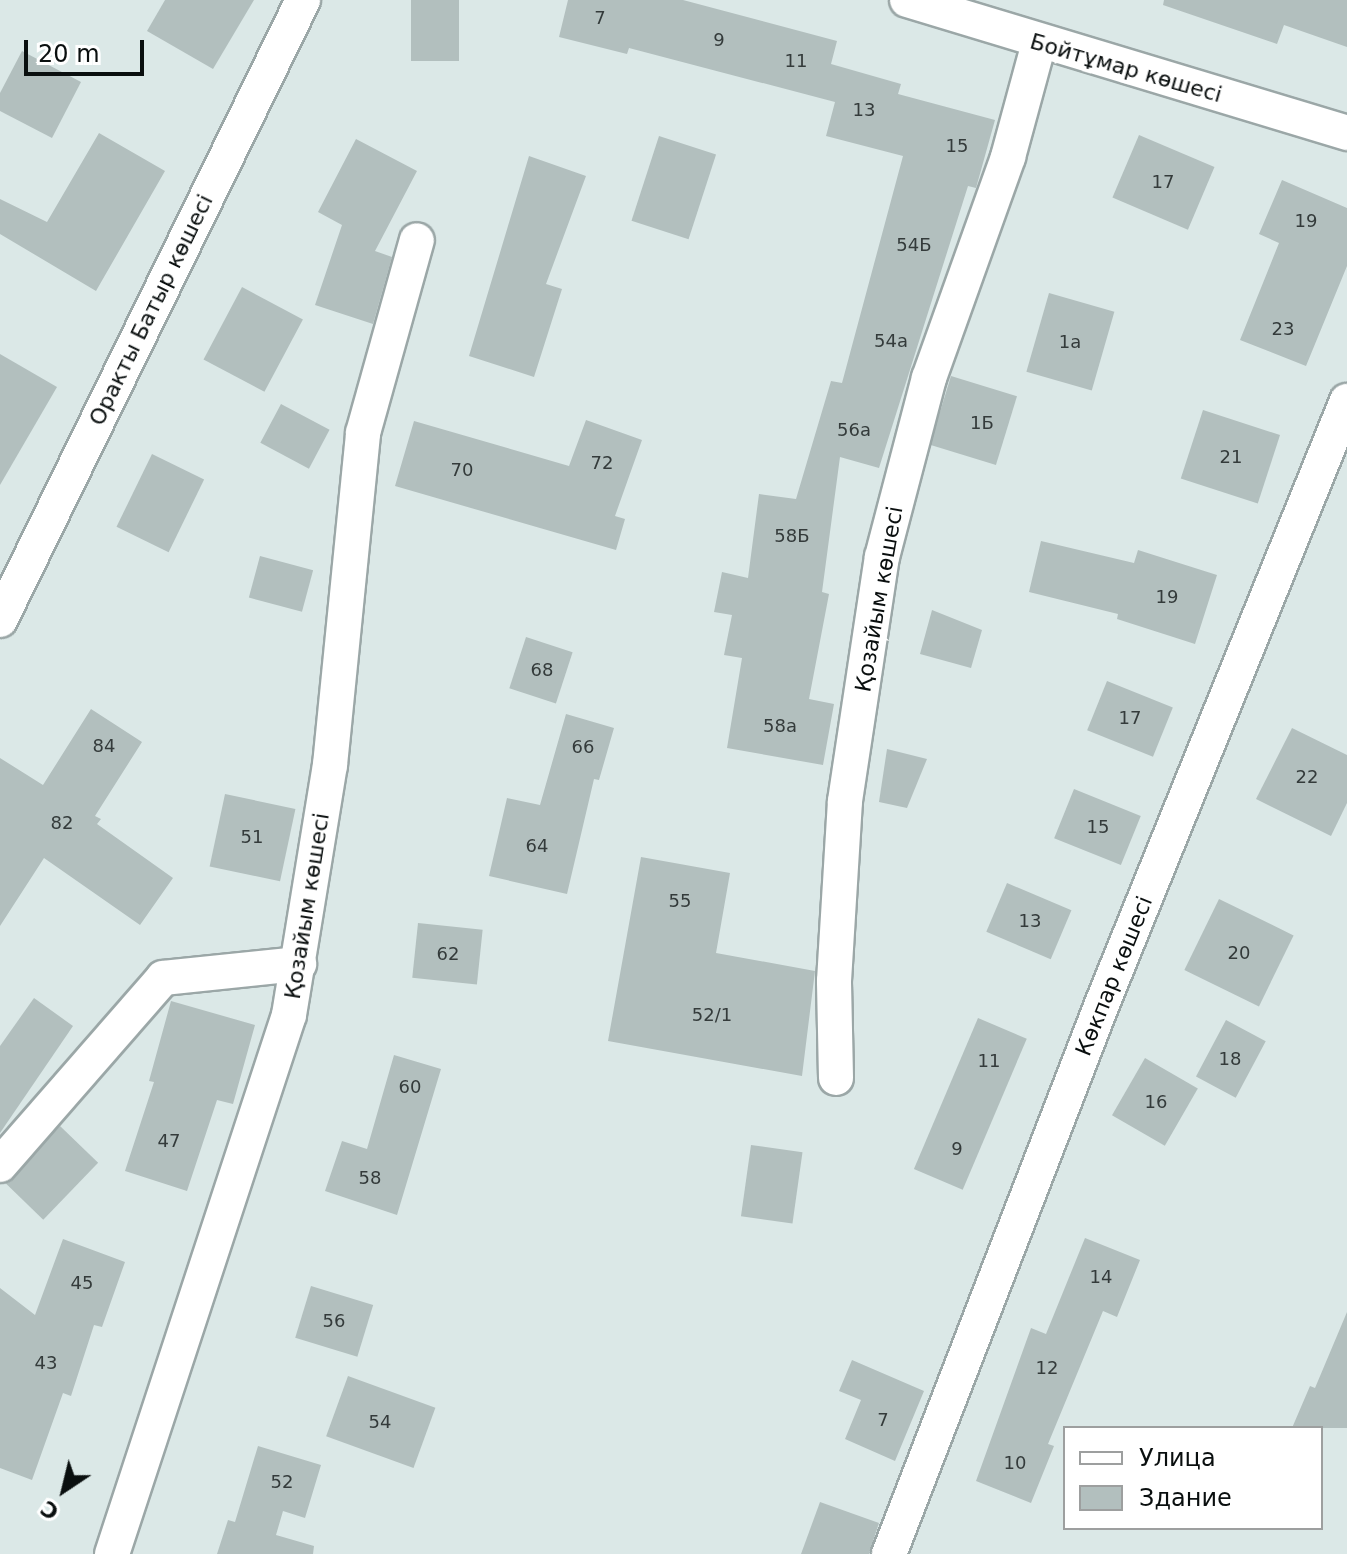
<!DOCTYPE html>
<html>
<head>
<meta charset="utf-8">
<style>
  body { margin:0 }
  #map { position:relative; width:1347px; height:1554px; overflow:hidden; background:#dbe8e7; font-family:"DejaVu Sans",sans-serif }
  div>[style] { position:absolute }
  .building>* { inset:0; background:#b2bfbe; transform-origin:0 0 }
  .roads { filter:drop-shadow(2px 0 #9ba7a7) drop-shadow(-2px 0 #9ba7a7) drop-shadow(0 2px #9ba7a7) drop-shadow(0 -2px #9ba7a7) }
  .street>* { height:34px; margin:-17px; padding:0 17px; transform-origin:17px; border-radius:17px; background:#fff }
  span { translate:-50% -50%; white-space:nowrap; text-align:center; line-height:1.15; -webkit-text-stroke:7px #fff; paint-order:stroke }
  .number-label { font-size:18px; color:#343b3b }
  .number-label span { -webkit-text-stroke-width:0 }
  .street-label { font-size:22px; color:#0a0f0f }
  .legend { position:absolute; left:1063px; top:1426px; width:260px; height:104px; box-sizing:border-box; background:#fff; border:2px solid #9d9f9f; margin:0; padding:10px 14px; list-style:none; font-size:24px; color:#0a0f0f }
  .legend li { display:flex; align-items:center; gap:16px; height:40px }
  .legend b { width:40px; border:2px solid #9d9f9f }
  .north { position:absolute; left:24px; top:1450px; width:80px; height:80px; -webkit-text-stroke:6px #fff; paint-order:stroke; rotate:215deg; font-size:22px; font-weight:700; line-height:32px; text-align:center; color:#0a0f0f }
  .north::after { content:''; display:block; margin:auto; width:28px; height:36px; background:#0a0f0f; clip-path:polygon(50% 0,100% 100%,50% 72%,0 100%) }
  .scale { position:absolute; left:24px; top:40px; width:120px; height:36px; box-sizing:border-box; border:4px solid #0a0f0f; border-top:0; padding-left:10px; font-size:24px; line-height:28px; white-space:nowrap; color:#0a0f0f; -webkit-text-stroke:6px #fff; paint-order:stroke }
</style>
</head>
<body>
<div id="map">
  <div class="building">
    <div style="clip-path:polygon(165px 0,254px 0,213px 69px,147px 31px)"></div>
    <div style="left:411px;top:0;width:48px;height:61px"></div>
    <div style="clip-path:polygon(568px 0,683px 0,837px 41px,831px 64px,901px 84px,898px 94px,995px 120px,976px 188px,968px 186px,879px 468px,840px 457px,822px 592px,829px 594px,809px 699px,834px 704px,823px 765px,727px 748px,742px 658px,724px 655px,732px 615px,714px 612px,722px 572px,748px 578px,759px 494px,796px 499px,831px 381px,842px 383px,903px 156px,826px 136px,835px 102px,629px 48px,627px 54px,559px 37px)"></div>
    <div style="clip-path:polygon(1164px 0,1347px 0,1347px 47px,1284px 25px,1277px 44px,1163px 5px)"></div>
    <div style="clip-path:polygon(22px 51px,81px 82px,52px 138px,0 111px,0 93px)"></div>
    <div style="clip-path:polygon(99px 133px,165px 171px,96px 291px,0 234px,0 199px,47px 222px)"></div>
    <div style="left:1139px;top:135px;width:82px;height:68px;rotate:23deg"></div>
    <div style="left:659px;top:136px;width:60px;height:89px;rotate:18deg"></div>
    <div style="clip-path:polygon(356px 139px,417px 171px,375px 251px,392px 257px,373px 324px,315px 305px,342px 225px,318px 212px)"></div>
    <div style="clip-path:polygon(529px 156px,586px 176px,546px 284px,562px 289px,534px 377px,469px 356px)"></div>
    <div style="clip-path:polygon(1282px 180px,1347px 208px,1347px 266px,1306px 366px,1240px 340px,1279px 243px,1259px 234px)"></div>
    <div style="left:242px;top:287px;width:69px;height:82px;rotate:28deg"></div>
    <div style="left:1049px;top:293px;width:68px;height:82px;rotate:16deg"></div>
    <div style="clip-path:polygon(0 354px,57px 387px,0 485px)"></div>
    <div style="left:951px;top:376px;width:69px;height:72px;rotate:17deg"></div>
    <div style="left:281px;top:404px;width:55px;height:44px;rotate:28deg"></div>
    <div style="left:1203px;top:410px;width:81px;height:72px;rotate:18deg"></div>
    <div style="clip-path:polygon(586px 420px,642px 440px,615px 516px,625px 519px,616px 550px,395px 486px,414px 421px,569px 466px)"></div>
    <div style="left:152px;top:454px;width:58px;height:81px;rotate:26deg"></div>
    <div style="clip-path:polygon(1041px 541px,1134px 563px,1138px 550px,1217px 575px,1195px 644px,1117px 619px,1118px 614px,1029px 592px)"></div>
    <div style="left:260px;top:556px;width:55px;height:43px;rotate:15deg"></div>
    <div style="clip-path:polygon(932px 610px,982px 630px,971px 668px,920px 654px)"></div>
    <div style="left:526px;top:637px;width:49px;height:54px;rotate:18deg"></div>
    <div style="left:1107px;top:681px;width:71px;height:53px;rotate:22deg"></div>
    <div style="clip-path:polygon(91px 709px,142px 742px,95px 816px,101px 819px,97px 824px,173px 878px,140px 925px,44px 858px,0 926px,0 758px,43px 785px)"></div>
    <div style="clip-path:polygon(566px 714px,614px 728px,599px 780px,594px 779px,567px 894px,489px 876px,507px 798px,540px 805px)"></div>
    <div style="clip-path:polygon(1292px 728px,1347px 755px,1347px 803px,1331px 836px,1256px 799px)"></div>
    <div style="clip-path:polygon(887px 749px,927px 759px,907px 808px,879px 802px)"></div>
    <div style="left:1074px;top:789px;width:72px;height:53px;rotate:22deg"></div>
    <div style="left:225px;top:794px;width:72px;height:74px;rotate:12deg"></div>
    <div style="clip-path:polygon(641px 857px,730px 873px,716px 953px,815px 971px,802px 1076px,608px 1041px)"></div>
    <div style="left:1007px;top:883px;width:70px;height:53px;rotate:23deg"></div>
    <div style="left:1219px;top:899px;width:83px;height:79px;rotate:26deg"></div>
    <div style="left:418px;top:923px;width:65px;height:55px;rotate:6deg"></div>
    <div style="clip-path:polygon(34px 998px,73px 1026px,0 1133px,0 1046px)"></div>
    <div style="clip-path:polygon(171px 1001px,255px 1025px,233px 1104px,217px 1100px,187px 1191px,125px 1171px,154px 1082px,149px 1081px)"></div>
    <div style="left:978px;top:1018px;width:53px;height:164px;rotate:23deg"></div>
    <div style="left:1226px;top:1020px;width:45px;height:64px;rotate:28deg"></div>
    <div style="clip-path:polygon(394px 1055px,441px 1069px,397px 1215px,325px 1191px,342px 1141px,367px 1149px)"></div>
    <div style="left:1145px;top:1058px;width:61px;height:66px;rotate:30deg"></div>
    <div style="left:60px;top:1126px;width:53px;height:79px;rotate:44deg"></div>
    <div style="left:751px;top:1145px;width:52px;height:72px;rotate:8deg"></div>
    <div style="clip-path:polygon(1085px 1238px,1140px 1260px,1117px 1317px,1103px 1311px,1048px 1444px,1054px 1446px,1031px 1503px,976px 1481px,1031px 1328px,1046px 1334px)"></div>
    <div style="clip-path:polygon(63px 1239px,125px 1262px,102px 1327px,94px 1325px,71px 1396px,63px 1393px,32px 1480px,0 1468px,0 1288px,35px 1315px)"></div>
    <div style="left:311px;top:1286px;width:65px;height:54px;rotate:17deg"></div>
    <div style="clip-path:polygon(1347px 1312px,1347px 1428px,1292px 1428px,1310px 1386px,1315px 1388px)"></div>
    <div style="clip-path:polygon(852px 1360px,924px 1391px,895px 1461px,845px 1439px,861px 1400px,839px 1391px)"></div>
    <div style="left:348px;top:1376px;width:93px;height:64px;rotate:20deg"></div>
    <div style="clip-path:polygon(258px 1446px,321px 1465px,305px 1518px,283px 1511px,276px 1535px,314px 1546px,313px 1554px,217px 1554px,228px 1520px,235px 1522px)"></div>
    <div style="clip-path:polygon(820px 1502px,879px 1523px,869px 1554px,801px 1554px)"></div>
  </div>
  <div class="roads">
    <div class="street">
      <div style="left:907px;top:0;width:460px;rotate:16.8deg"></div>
      <div style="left:0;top:620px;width:690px;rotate:-63.95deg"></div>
      <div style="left:836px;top:1078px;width:97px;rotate:-91.2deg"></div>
      <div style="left:834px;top:981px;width:180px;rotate:-86.5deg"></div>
      <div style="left:845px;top:801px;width:247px;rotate:-81.4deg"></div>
      <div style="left:882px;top:557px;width:185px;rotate:-75.3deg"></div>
      <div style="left:929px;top:378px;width:235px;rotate:-70.3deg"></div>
      <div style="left:1008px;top:157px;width:118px;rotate:-74.8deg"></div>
      <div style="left:0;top:1165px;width:248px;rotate:-48.9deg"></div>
      <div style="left:163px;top:978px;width:137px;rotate:-5.9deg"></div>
      <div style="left:112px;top:1554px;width:567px;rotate:-71.82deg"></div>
      <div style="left:289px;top:1015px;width:253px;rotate:-80.7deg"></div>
      <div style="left:330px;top:765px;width:334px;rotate:-84.3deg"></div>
      <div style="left:363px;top:433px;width:200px;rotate:-74.4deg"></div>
      <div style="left:889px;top:1554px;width:590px;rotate:-68.83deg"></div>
      <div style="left:1102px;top:1004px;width:651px;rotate:-67.89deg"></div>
    </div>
  </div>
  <div class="number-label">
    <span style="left:600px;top:18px">7</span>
    <span style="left:719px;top:40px">9</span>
    <span style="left:796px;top:61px">11</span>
    <span style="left:864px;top:110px">13</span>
    <span style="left:957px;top:146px">15</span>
    <span style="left:1163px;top:182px">17</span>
    <span style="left:1306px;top:221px">19</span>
    <span style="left:914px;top:245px">54Б</span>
    <span style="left:1283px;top:329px">23</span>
    <span style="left:891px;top:341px">54а</span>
    <span style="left:1070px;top:342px">1а</span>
    <span style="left:982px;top:423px">1Б</span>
    <span style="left:854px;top:430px">56а</span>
    <span style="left:1231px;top:457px">21</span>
    <span style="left:602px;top:463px">72</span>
    <span style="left:462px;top:470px">70</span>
    <span style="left:792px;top:536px">58Б</span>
    <span style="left:1167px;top:597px">19</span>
    <span style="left:542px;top:670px">68</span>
    <span style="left:1130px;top:718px">17</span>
    <span style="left:780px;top:726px">58а</span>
    <span style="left:104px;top:746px">84</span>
    <span style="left:583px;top:747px">66</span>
    <span style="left:1307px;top:777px">22</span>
    <span style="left:62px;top:823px">82</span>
    <span style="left:1098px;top:827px">15</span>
    <span style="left:252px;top:837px">51</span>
    <span style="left:537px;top:846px">64</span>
    <span style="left:680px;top:901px">55</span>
    <span style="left:1030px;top:921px">13</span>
    <span style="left:1239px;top:953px">20</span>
    <span style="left:448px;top:954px">62</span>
    <span style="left:712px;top:1015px">52/1</span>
    <span style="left:1230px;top:1059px">18</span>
    <span style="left:989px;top:1061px">11</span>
    <span style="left:410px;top:1087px">60</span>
    <span style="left:1156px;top:1102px">16</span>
    <span style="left:169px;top:1141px">47</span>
    <span style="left:957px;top:1149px">9</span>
    <span style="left:370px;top:1178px">58</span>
    <span style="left:1101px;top:1277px">14</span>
    <span style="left:82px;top:1283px">45</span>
    <span style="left:334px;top:1321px">56</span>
    <span style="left:46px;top:1363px">43</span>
    <span style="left:1047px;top:1368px">12</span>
    <span style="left:883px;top:1420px">7</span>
    <span style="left:380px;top:1422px">54</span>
    <span style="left:1015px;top:1463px">10</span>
    <span style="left:282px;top:1482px">52</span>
  </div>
  <div class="street-label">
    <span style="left:1126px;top:68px;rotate:16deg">Бойтұмар көшесі</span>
    <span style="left:151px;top:310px;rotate:-64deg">Оракты Батыр көшесі</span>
    <span style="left:879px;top:599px;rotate:-80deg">Қозайым көшесі</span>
    <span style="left:307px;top:906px;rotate:-81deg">Қозайым көшесі</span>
    <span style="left:1114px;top:976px;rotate:-68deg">Көкпар көшесі</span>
  </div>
  <ul class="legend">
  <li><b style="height:10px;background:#fff"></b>Улица</li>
  <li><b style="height:22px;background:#b2bfbe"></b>Здание</li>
  </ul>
  <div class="north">С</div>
  <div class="scale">20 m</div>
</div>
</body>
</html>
